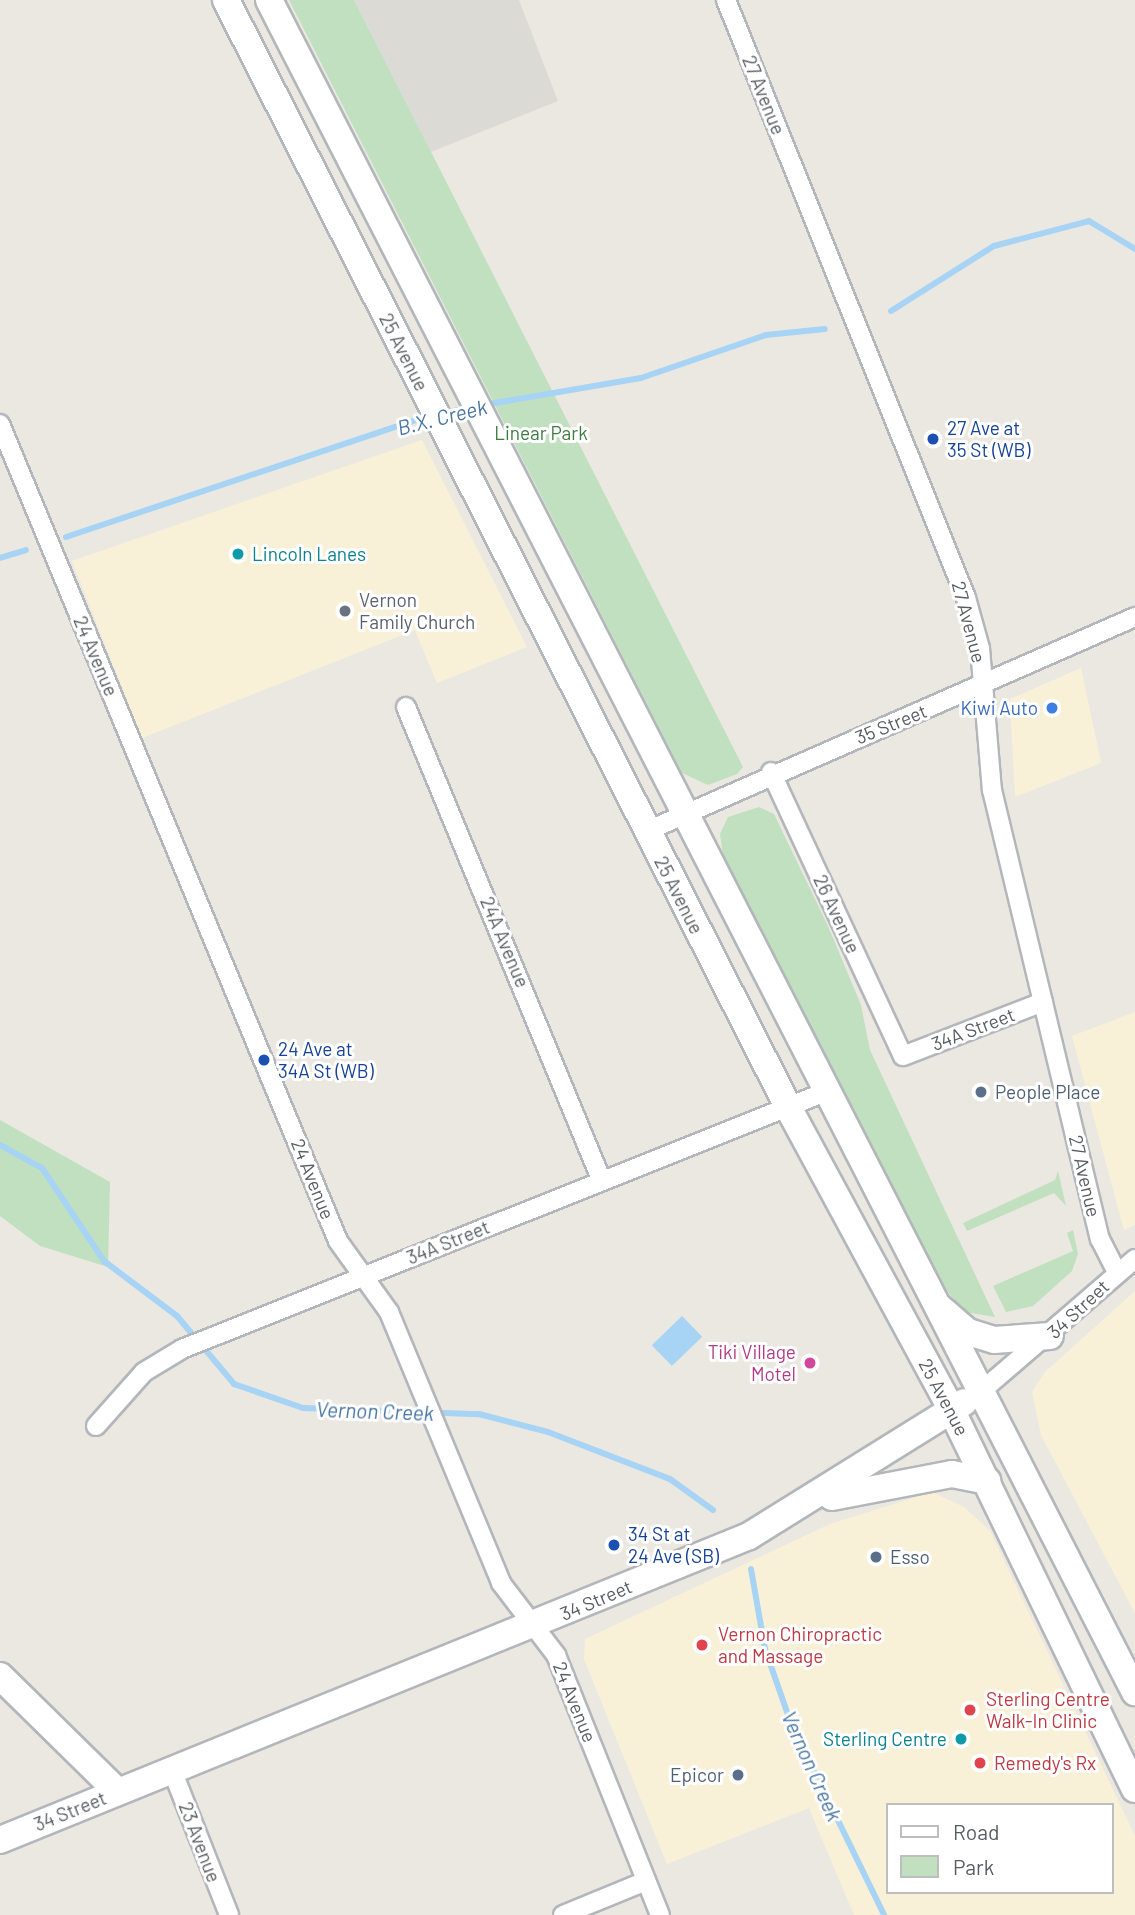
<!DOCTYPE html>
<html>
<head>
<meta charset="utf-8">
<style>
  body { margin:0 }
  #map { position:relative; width:1135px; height:1915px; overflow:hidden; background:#ebe8e1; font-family:Barlow,sans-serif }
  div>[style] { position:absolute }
  .commercial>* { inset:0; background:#f9f1d7 }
  .industrial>* { inset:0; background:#dcdad5 }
  .green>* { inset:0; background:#c0e0bf }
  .water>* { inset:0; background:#a7d3f5; transform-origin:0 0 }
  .stream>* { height:6px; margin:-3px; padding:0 3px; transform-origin:3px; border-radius:3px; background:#a7d3f5 }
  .roads { filter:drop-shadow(2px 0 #b3b6ba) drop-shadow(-2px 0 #b3b6ba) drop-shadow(0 2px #b3b6ba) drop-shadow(0 -2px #b3b6ba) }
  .street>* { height:18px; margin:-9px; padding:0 9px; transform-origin:9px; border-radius:9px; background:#fff }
  .secondary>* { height:26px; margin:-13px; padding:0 13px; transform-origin:13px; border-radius:13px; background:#fff }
  .dots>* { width:19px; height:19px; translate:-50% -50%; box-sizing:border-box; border:4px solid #fff; border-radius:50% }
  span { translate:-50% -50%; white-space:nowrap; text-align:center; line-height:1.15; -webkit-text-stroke:6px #fff; paint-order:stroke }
  .street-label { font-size:19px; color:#595c60 }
  .transit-label { font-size:19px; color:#164399 }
  .left { translate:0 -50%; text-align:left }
  .park-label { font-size:19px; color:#3c7c3f }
  .culture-label { font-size:19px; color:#0d838f }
  .right { translate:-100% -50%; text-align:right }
  .worship-label { font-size:19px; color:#5b616d }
  .shop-label { font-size:19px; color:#366cbe }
  .service-label { font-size:19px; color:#4e5e75 }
  .hotel-label { font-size:19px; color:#b23c85 }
  .health-label { font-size:19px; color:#be3a42 }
  .water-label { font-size:21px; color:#4775a4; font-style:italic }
  .legend { position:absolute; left:886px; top:1803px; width:228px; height:91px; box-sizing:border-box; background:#fff; border:2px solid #bdbebf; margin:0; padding:9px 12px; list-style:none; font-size:21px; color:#595c60 }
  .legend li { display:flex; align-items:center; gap:14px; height:35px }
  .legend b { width:35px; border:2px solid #bdbebf }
</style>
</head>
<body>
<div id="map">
  <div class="commercial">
    <div style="clip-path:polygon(422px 440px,527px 647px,437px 683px,415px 630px,142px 738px,72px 561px)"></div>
    <div style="clip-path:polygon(1081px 668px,1101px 763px,1015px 797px,1010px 699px)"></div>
    <div style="clip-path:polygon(1135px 1012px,1135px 1225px,1124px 1230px,1072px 1036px)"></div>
    <div style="clip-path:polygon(1135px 1291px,1135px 1613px,1041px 1435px,1032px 1392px,1045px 1372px)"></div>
    <div style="clip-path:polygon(evenodd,932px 1492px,964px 1507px,990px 1531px,1135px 1836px,1135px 1915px,854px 1915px,809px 1808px,667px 1864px,584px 1659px,585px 1639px,830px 1524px,932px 1492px,888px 1805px,1112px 1805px,1112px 1892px,888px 1892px,888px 1805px)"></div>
  </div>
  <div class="industrial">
    <div style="clip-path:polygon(354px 0,519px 0,558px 101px,431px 152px)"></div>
  </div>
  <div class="green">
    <div style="clip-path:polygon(289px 0,354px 0,743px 767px,737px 774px,708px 785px,682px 773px)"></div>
    <div style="clip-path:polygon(759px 807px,774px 814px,828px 926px,861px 1005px,870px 1050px,995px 1317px,965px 1312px,942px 1285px,723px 856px,720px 834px,728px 817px)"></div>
    <div style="clip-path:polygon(0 1120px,110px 1182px,108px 1267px,40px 1246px,0 1216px)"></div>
    <div style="clip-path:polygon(1058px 1171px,1066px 1206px,1054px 1193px,967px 1231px,963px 1223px,1055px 1180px)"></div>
    <div style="clip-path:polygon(1073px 1230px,1078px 1254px,1072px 1271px,1033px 1306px,1006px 1312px,993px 1286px,1073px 1251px,1067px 1233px)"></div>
  </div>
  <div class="water">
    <div style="left:682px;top:1316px;width:29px;height:42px;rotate:46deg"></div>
  </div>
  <div class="stream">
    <div style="left:891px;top:311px;width:122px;rotate:-32.3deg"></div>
    <div style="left:994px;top:246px;width:98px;rotate:-14.7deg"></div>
    <div style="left:1089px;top:221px;width:54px;rotate:31.3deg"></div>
    <div style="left:483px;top:405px;width:160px;rotate:-9.7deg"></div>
    <div style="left:641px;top:378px;width:132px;rotate:-19deg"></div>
    <div style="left:766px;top:335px;width:59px;rotate:-5.8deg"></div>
    <div style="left:442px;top:413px;width:27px;rotate:-10deg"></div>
    <div style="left:66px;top:537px;width:385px;rotate:-18.5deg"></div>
    <div style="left:0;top:558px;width:27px;rotate:-17deg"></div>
    <div style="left:0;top:1145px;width:48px;rotate:28.7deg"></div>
    <div style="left:42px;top:1168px;width:112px;rotate:56.3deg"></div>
    <div style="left:104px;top:1261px;width:91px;rotate:37deg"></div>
    <div style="left:177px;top:1316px;width:89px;rotate:50deg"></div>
    <div style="left:234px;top:1384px;width:73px;rotate:19.2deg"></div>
    <div style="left:303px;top:1408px;width:176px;rotate:2deg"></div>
    <div style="left:479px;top:1414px;width:71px;rotate:14.6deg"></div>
    <div style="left:548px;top:1432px;width:131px;rotate:21.1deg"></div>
    <div style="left:670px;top:1479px;width:53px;rotate:35.8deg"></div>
    <div style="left:751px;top:1569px;width:81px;rotate:80.1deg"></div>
    <div style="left:765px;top:1649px;width:82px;rotate:70.7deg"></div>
    <div style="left:792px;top:1726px;width:210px;rotate:64deg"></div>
  </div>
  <div class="roads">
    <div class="street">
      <div style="left:726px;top:0;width:644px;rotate:68.13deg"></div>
      <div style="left:966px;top:598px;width:52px;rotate:74.4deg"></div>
      <div style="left:980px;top:648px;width:143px;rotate:85.2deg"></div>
      <div style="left:992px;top:790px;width:462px;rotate:76.5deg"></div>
      <div style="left:1100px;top:1239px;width:37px;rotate:63deg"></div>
      <div style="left:0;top:424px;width:884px;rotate:67.52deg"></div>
      <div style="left:338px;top:1241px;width:87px;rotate:54.3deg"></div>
      <div style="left:389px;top:1312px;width:293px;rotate:67.5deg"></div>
      <div style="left:501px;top:1583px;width:91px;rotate:52.6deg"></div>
      <div style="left:556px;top:1655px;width:280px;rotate:68.2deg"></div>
      <div style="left:406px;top:707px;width:511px;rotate:67.55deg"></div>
      <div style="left:771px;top:772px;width:313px;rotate:65.1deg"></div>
      <div style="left:903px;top:1056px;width:150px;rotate:-21.1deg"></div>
      <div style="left:647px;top:831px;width:533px;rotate:-23.68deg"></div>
      <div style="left:978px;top:1394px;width:207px;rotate:-40.7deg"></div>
      <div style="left:96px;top:1426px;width:72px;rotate:-48.4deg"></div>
      <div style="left:144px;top:1372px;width:44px;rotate:-31.2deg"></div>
      <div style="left:182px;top:1349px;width:690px;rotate:-21.77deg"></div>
      <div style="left:172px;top:1770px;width:156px;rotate:68.5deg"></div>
      <div style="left:563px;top:1915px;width:90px;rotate:-22.3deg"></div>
    </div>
    <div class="secondary">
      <div style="left:226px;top:0;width:1241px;rotate:63.08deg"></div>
      <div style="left:788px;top:1107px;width:343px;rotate:61.6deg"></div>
      <div style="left:951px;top:1409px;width:422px;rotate:64.2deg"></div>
      <div style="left:269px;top:0;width:1901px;rotate:62.9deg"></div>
      <div style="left:939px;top:1307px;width:38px;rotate:41deg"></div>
      <div style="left:968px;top:1332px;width:27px;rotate:17deg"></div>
      <div style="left:994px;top:1340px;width:56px;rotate:-4.1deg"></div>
      <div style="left:832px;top:1497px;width:122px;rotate:-10.9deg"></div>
      <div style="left:952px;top:1474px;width:36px;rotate:11deg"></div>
      <div style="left:0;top:1676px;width:165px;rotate:44.5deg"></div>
      <div style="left:0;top:1840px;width:808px;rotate:-22.09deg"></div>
      <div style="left:749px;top:1536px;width:253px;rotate:-31.9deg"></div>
    </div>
  </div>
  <div class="dots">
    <div style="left:933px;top:439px;background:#1a4fb4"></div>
    <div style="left:238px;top:554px;background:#0f9aa8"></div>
    <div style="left:345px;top:611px;background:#6b7280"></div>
    <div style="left:1052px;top:708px;background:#3f7fe0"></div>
    <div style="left:264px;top:1060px;background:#1a4fb4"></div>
    <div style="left:981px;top:1092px;background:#5c6f8a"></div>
    <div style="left:810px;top:1363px;background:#d1479c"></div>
    <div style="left:614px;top:1545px;background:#1a4fb4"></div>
    <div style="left:876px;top:1557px;background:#5c6f8a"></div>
    <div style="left:702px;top:1645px;background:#e0444e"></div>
    <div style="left:970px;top:1710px;background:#e0444e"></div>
    <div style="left:961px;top:1739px;background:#0f9aa8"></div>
    <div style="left:980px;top:1763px;background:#e0444e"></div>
    <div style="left:738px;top:1775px;background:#5c6f8a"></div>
  </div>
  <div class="street-label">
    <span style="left:764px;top:95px;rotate:68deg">27 Avenue</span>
    <span style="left:404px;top:352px;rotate:63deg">25 Avenue</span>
    <span style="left:969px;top:622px;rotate:75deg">27 Avenue</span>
    <span style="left:96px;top:656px;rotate:67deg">24 Avenue</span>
    <span style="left:891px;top:724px;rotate:-22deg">35 Street</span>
    <span style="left:679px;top:895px;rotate:63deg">25 Avenue</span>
    <span style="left:837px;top:914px;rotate:65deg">26 Avenue</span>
    <span style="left:505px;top:942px;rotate:67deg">24A Avenue</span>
    <span style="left:973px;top:1029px;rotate:-21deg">34A Street</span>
    <span style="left:1085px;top:1176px;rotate:77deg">27 Avenue</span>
    <span style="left:313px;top:1179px;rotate:68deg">24 Avenue</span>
    <span style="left:448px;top:1242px;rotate:-22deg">34A Street</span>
    <span style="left:1078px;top:1309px;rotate:-43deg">34 Street</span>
    <span style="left:944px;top:1397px;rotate:62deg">25 Avenue</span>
    <span style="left:596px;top:1600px;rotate:-23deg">34 Street</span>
    <span style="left:575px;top:1702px;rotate:68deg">24 Avenue</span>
    <span style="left:70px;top:1811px;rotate:-22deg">34 Street</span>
    <span style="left:200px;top:1842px;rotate:69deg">23 Avenue</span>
  </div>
  <div class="transit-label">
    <span class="left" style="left:947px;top:439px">27 Ave at<br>35 St (WB)</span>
    <span class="left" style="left:278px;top:1060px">24 Ave at<br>34A St (WB)</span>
    <span class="left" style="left:628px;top:1545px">34 St at<br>24 Ave (SB)</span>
  </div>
  <div class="park-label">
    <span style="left:541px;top:433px">Linear Park</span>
  </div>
  <div class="culture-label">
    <span class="left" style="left:252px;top:554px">Lincoln Lanes</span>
    <span class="right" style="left:947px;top:1739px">Sterling Centre</span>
  </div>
  <div class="worship-label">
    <span class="left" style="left:359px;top:611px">Vernon<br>Family Church</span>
  </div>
  <div class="shop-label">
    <span class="right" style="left:1038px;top:708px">Kiwi Auto</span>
  </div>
  <div class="service-label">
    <span class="left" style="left:995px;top:1092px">People Place</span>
    <span class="left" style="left:890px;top:1557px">Esso</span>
    <span class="right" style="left:724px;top:1775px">Epicor</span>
  </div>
  <div class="hotel-label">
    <span class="right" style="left:796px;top:1363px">Tiki Village<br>Motel</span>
  </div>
  <div class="health-label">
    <span class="left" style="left:718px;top:1645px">Vernon Chiropractic<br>and Massage</span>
    <span class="left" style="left:986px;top:1710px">Sterling Centre<br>Walk-In Clinic</span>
    <span class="left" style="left:994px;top:1763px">Remedy's Rx</span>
  </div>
  <div class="water-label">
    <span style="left:442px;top:417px;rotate:-14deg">B.X. Creek</span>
    <span style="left:375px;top:1411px;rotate:2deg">Vernon Creek</span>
    <span style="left:812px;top:1766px;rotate:66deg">Vernon Creek</span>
  </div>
  <ul class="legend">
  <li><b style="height:9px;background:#fff"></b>Road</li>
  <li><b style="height:19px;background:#c0e0bf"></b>Park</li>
  </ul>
</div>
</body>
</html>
